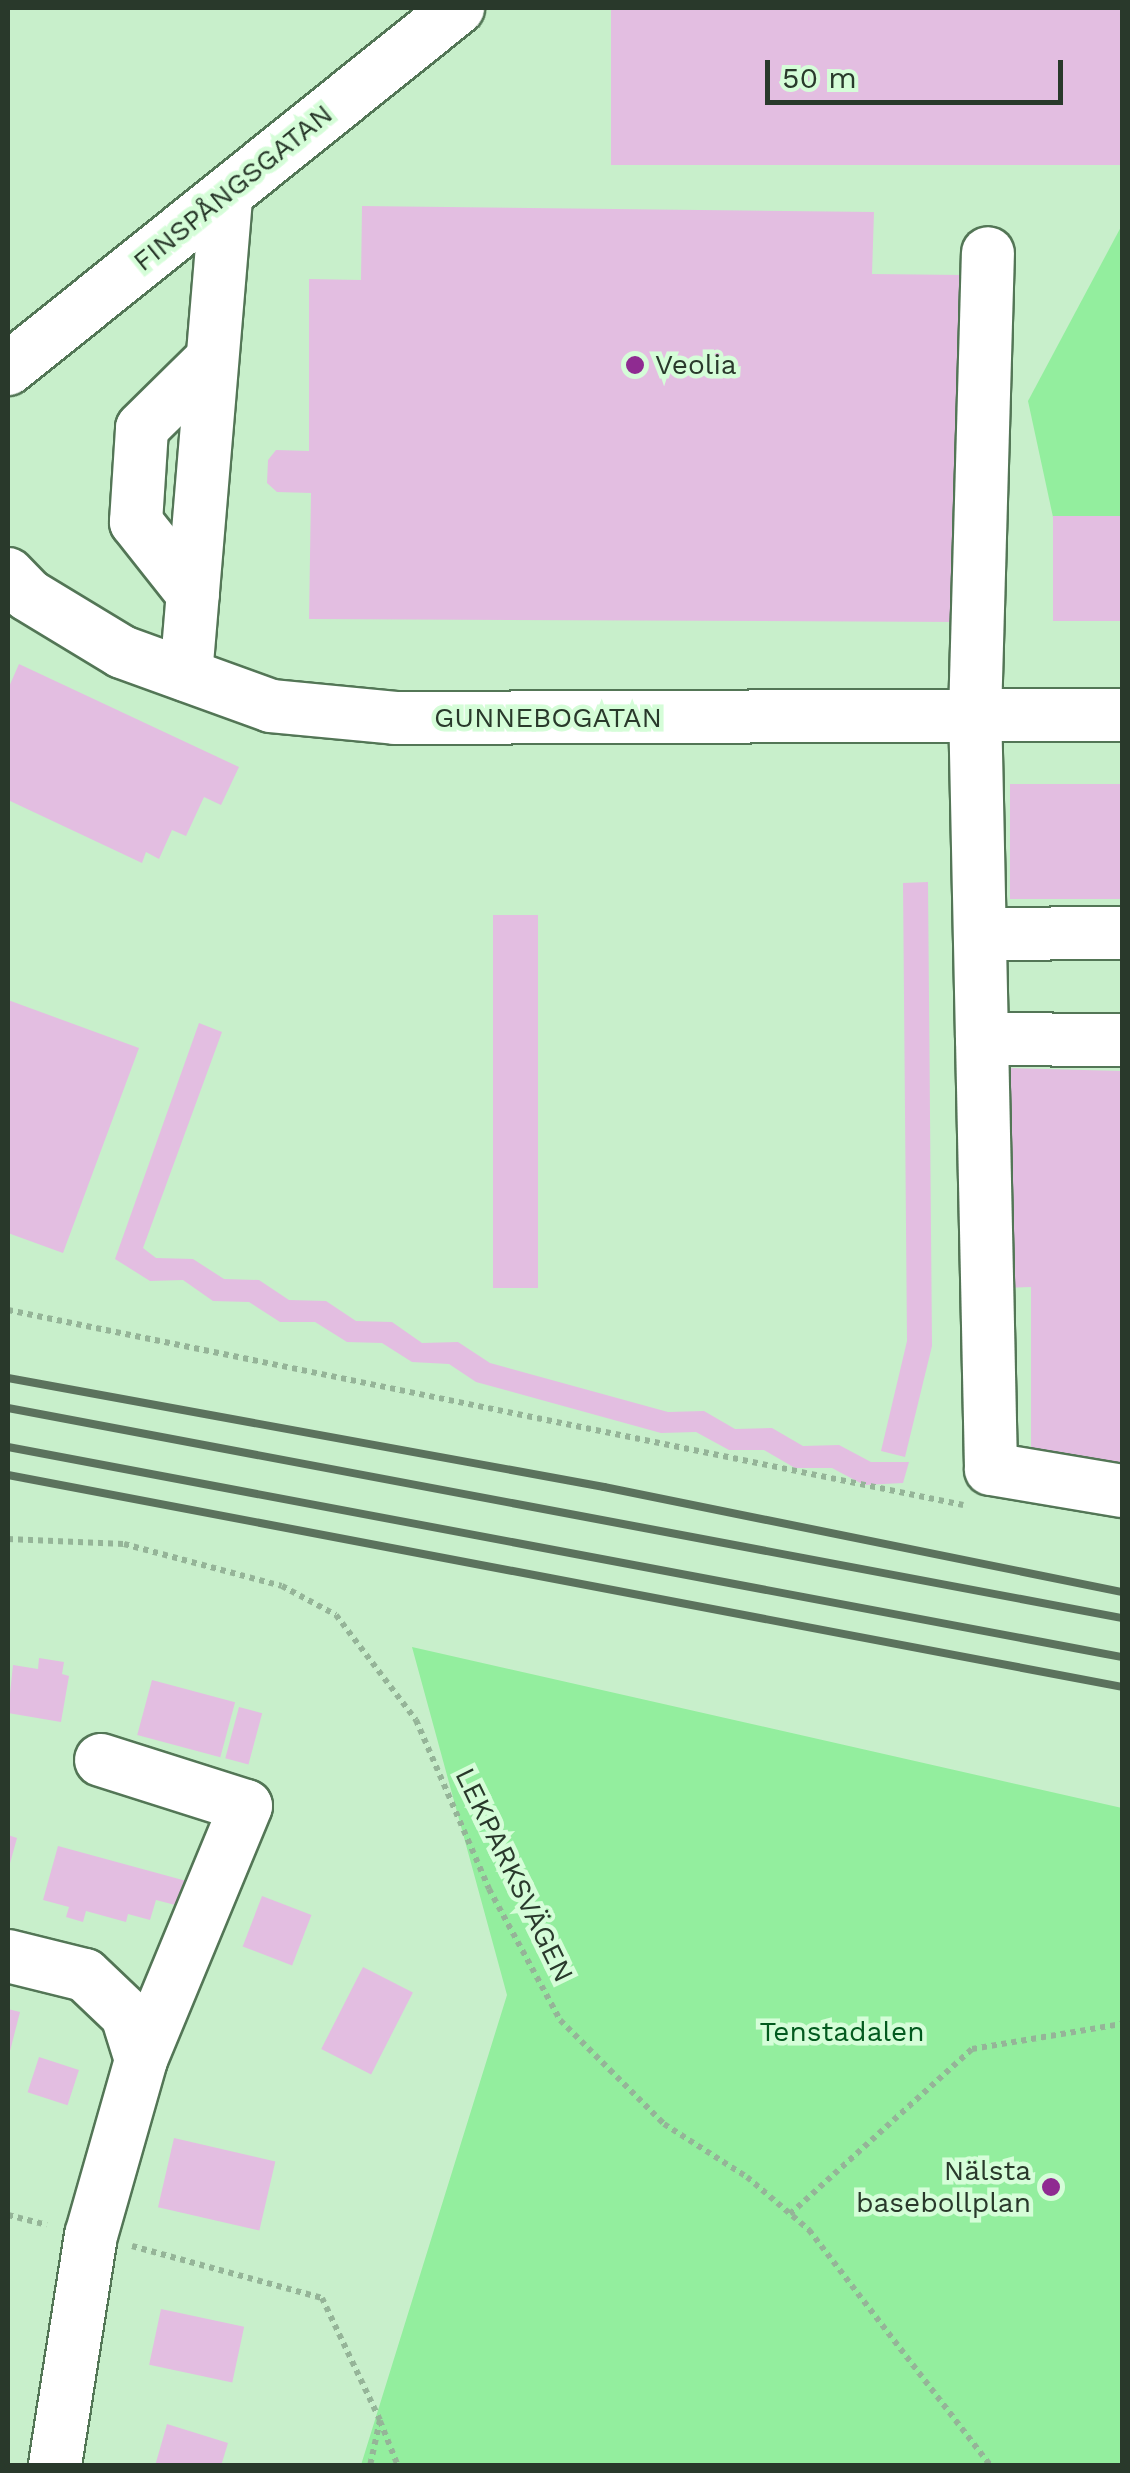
<!DOCTYPE html>
<html>
<head>
<meta charset="utf-8">
<style>
  body { margin:0 }
  #map { position:relative; width:1130px; height:2473px; overflow:hidden; background:#c8efcb; font-family:"Work Sans",sans-serif }
  div>[style] { position:absolute }
  .green>* { inset:0; background:#93ee9e }
  .building>* { inset:0; background:#e3bee1; transform-origin:0 0 }
  .path>* { height:6px; margin-top:-3px; transform-origin:0; background:repeating-linear-gradient(90deg,#95b498 0 5px,transparent 0 10px) }
  .roads { filter:drop-shadow(2px 0 #537656) drop-shadow(-2px 0 #537656) drop-shadow(0 2px #537656) drop-shadow(0 -2px #537656) }
  .minor>* { height:52px; margin:-26px; padding:0 26px; transform-origin:26px; border-radius:26px; background:#fff }
  .rail>* { height:8px; margin:-4px; padding:0 4px; transform-origin:4px; border-radius:4px; background:#5b725d }
  .dots>* { width:28px; height:28px; translate:-50% -50%; box-sizing:border-box; border:5px solid #d5fdd8; border-radius:50% }
  span { translate:-50% -50%; white-space:nowrap; text-align:center; line-height:1.15; -webkit-text-stroke:9px #d5fdd8; paint-order:stroke }
  .street-label { font-size:28px; color:#29392b }
  .poi-label { font-size:28px; color:#29392b }
  .left { translate:0 -50%; text-align:left }
  .right { translate:-100% -50%; text-align:right }
  .park-label { font-size:28px; color:#025a1e }
  .frame { position:absolute; inset:0; border:10px solid #29392b; pointer-events:none }
  .scale { position:absolute; left:765px; top:60px; width:298px; height:45px; box-sizing:border-box; border:5px solid #29392b; border-top:0; padding-left:12px; font-size:30px; line-height:35px; white-space:nowrap; color:#29392b; -webkit-text-stroke:8px #d5fdd8; paint-order:stroke }
</style>
</head>
<body>
<div id="map">
  <div class="green">
    <div style="clip-path:polygon(1122px 225px,1122px 516px,1053px 517px,1028px 401px)"></div>
    <div style="clip-path:polygon(412px 1647px,1122px 1808px,1122px 2465px,361px 2465px,507px 1995px)"></div>
  </div>
  <div class="building">
    <div style="left:611px;top:8px;width:511px;height:157px"></div>
    <div style="clip-path:polygon(362px 206px,874px 212px,872px 274px,962px 275px,958px 622px,309px 619px,311px 493px,277px 492px,267px 483px,268px 460px,276px 450px,309px 451px,309px 279px,361px 280px)"></div>
    <div style="left:1122px;top:516px;width:105px;height:69px;rotate:90deg"></div>
    <div style="clip-path:polygon(19px 664px,239px 767px,221px 805px,204px 797px,186px 836px,172px 830px,159px 859px,146px 852px,142px 863px,8px 800px,8px 689px)"></div>
    <div style="left:1010px;top:784px;width:112px;height:115px"></div>
    <div style="clip-path:polygon(928px 882px,932px 1346px,905px 1457px,881px 1451px,907px 1341px,903px 883px)"></div>
    <div style="left:538px;top:915px;width:373px;height:45px;rotate:90deg"></div>
    <div style="clip-path:polygon(8px 1000px,139px 1048px,63px 1253px,8px 1233px)"></div>
    <div style="clip-path:polygon(199px 1023px,222px 1032px,143px 1248px,156px 1258px,193px 1259px,224px 1279px,259px 1280px,289px 1300px,326px 1301px,356px 1321px,392px 1322px,422px 1343px,458px 1342px,490px 1363px,668px 1412px,704px 1411px,735px 1429px,772px 1428px,803px 1446px,839px 1445px,871px 1462px,909px 1462px,903px 1483px,864px 1485px,832px 1468px,795px 1468px,764px 1450px,729px 1450px,696px 1432px,661px 1433px,476px 1382px,449px 1364px,412px 1362px,382px 1343px,347px 1342px,315px 1322px,280px 1322px,249px 1302px,213px 1301px,183px 1280px,150px 1281px,115px 1259px)"></div>
    <div style="clip-path:polygon(1005px 1068px,1122px 1071px,1122px 1465px,1031px 1469px,1031px 1287px,1004px 1288px)"></div>
    <div style="clip-path:polygon(39px 1658px,64px 1662px,62px 1674px,69px 1676px,61px 1722px,8px 1713px,13px 1665px,38px 1669px)"></div>
    <div style="left:152px;top:1680px;width:86px;height:57px;rotate:15deg"></div>
    <div style="left:239px;top:1707px;width:24px;height:53px;rotate:15deg"></div>
    <div style="clip-path:polygon(8px 1835px,17px 1838px,9px 1867px,8px 1867px)"></div>
    <div style="clip-path:polygon(58px 1846px,190px 1882px,183px 1907px,156px 1900px,150px 1920px,128px 1914px,126px 1922px,86px 1911px,83px 1922px,66px 1917px,69px 1907px,43px 1900px)"></div>
    <div style="left:262px;top:1896px;width:53px;height:54px;rotate:21deg"></div>
    <div style="left:363px;top:1967px;width:56px;height:92px;rotate:27deg"></div>
    <div style="clip-path:polygon(8px 2009px,20px 2012px,9px 2055px,8px 2054px)"></div>
    <div style="left:39px;top:2057px;width:42px;height:37px;rotate:18deg"></div>
    <div style="left:174px;top:2138px;width:104px;height:71px;rotate:13deg"></div>
    <div style="left:161px;top:2309px;width:85px;height:57px;rotate:12deg"></div>
    <div style="clip-path:polygon(167px 2424px,228px 2443px,221px 2466px,155px 2466px)"></div>
  </div>
  <div class="path">
    <div style="left:8px;top:1310px;width:975px;rotate:11.54deg"></div>
    <div style="left:8px;top:1539px;width:116px;rotate:2.5deg"></div>
    <div style="left:124px;top:1544px;width:163px;rotate:14.9deg"></div>
    <div style="left:282px;top:1586px;width:61px;rotate:28.2deg"></div>
    <div style="left:336px;top:1615px;width:132px;rotate:52.7deg"></div>
    <div style="left:416px;top:1720px;width:184px;rotate:66.6deg"></div>
    <div style="left:489px;top:1889px;width:149px;rotate:61.5deg"></div>
    <div style="left:560px;top:2020px;width:147px;rotate:45deg"></div>
    <div style="left:664px;top:2124px;width:98px;rotate:32.6deg"></div>
    <div style="left:747px;top:2177px;width:82px;rotate:40.5deg"></div>
    <div style="left:809px;top:2230px;width:298px;rotate:52.4deg"></div>
    <div style="left:790px;top:2214px;width:246px;rotate:-42.2deg"></div>
    <div style="left:972px;top:2049px;width:152px;rotate:-9.5deg"></div>
    <div style="left:8px;top:2215px;width:40px;rotate:14.4deg"></div>
    <div style="left:132px;top:2246px;width:197px;rotate:15.3deg"></div>
    <div style="left:322px;top:2298px;width:135px;rotate:64.6deg"></div>
    <div style="left:380px;top:2420px;width:47px;rotate:102.3deg"></div>
    <div style="left:380px;top:2421px;width:48px;rotate:68.2deg"></div>
  </div>
  <div class="roads">
    <div class="minor">
      <div style="left:8px;top:369px;width:577px;rotate:-38.74deg"></div>
      <div style="left:8px;top:574px;width:29px;rotate:46deg"></div>
      <div style="left:28px;top:595px;width:110px;rotate:31.2deg"></div>
      <div style="left:122px;top:652px;width:158px;rotate:19.9deg"></div>
      <div style="left:271px;top:706px;width:125px;rotate:5.5deg"></div>
      <div style="left:395px;top:718px;width:727px;rotate:-0.24deg"></div>
      <div style="left:193px;top:594px;width:92px;rotate:-128.4deg"></div>
      <div style="left:136px;top:522px;width:94px;rotate:-86.3deg"></div>
      <div style="left:142px;top:428px;width:97px;rotate:-44.6deg"></div>
      <div style="left:186px;top:675px;width:482px;rotate:-85.2deg"></div>
      <div style="left:980px;top:934px;width:142px;rotate:-0.4deg"></div>
      <div style="left:982px;top:1039px;width:323px;rotate:-91.2deg"></div>
      <div style="left:975px;top:716px;width:463px;rotate:-88.4deg"></div>
      <div style="left:1122px;top:1040px;width:140px;rotate:-179.6deg"></div>
      <div style="left:982px;top:1039px;width:430px;rotate:88.8deg"></div>
      <div style="left:991px;top:1469px;width:133px;rotate:9.5deg"></div>
      <div style="left:101px;top:1760px;width:152px;rotate:17.6deg"></div>
      <div style="left:246px;top:1806px;width:275px;rotate:112.5deg"></div>
      <div style="left:8px;top:1956px;width:79px;rotate:13.9deg"></div>
      <div style="left:85px;top:1975px;width:58px;rotate:43.6deg"></div>
      <div style="left:127px;top:2015px;width:47px;rotate:72.7deg"></div>
      <div style="left:141px;top:2060px;width:182px;rotate:105.9deg"></div>
      <div style="left:91px;top:2235px;width:234px;rotate:98.9deg"></div>
    </div>
  </div>
  <div class="rail">
    <div style="left:8px;top:1378px;width:606px;rotate:10.36deg"></div>
    <div style="left:604px;top:1487px;width:529px;rotate:11.46deg"></div>
    <div style="left:8px;top:1408px;width:1134px;rotate:10.68deg"></div>
    <div style="left:8px;top:1447px;width:1134px;rotate:10.68deg"></div>
    <div style="left:8px;top:1475px;width:1134px;rotate:10.77deg"></div>
  </div>
  <div class="dots">
    <div style="left:635px;top:365px;background:#8f2b91"></div>
    <div style="left:1051px;top:2187px;background:#8f2b91"></div>
  </div>
  <div class="street-label">
    <span style="left:233px;top:188px;rotate:-39deg">FINSPÅNGSGATAN</span>
    <span style="left:548px;top:718px">GUNNEBOGATAN</span>
    <span style="left:514px;top:1875px;rotate:64deg">LEKPARKSVÄGEN</span>
  </div>
  <div class="poi-label">
    <span class="left" style="left:655px;top:365px">Veolia</span>
    <span class="right" style="left:1031px;top:2187px">Nälsta<br>basebollplan</span>
  </div>
  <div class="park-label">
    <span style="left:842px;top:2032px">Tenstadalen</span>
  </div>
  <div class="frame"></div>
  <div class="scale">50 m</div>
</div>
</body>
</html>
